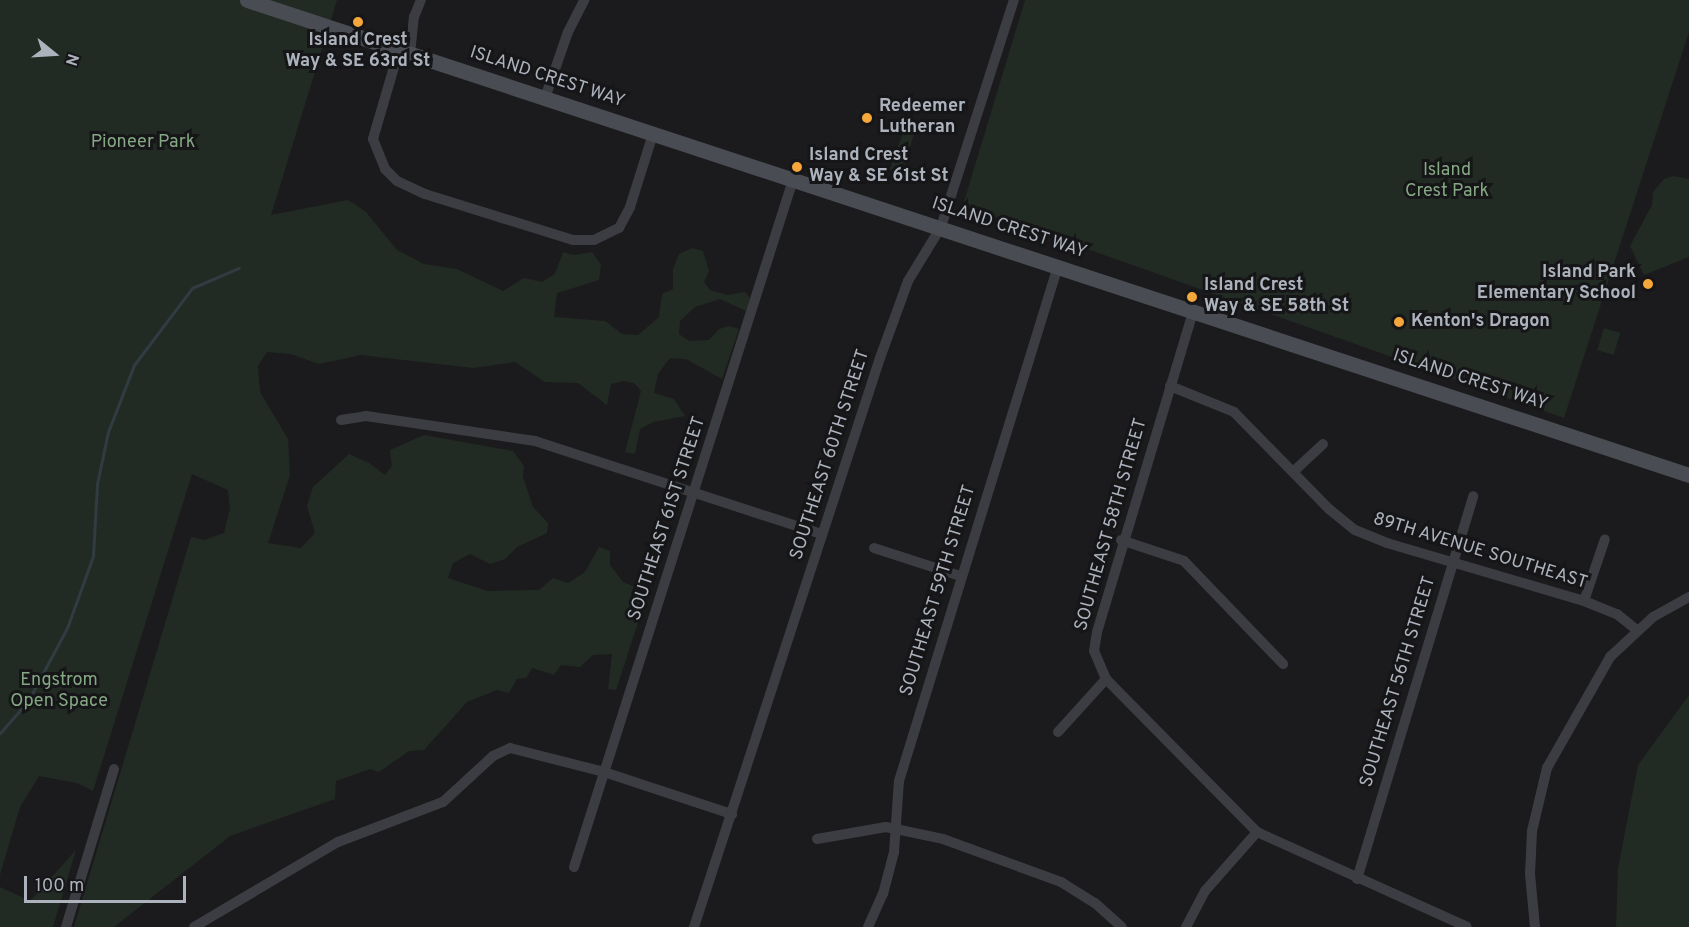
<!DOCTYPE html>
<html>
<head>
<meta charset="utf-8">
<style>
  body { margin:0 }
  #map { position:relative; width:1689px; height:927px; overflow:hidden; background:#1b1b1d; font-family:Overpass,sans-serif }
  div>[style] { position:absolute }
  .green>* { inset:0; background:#222b23; transform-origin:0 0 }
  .stream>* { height:3px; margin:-1.5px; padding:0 1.5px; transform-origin:1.5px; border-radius:1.5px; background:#303b42 }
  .street>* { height:10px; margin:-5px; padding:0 5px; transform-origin:5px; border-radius:5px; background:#3c3d42 }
  .secondary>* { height:15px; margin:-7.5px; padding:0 7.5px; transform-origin:7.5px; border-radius:7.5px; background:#494c52 }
  .dots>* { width:16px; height:16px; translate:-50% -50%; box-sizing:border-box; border:3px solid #161618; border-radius:50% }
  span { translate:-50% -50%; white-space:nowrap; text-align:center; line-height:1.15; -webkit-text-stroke:6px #161618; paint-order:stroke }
  .poi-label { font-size:18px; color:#adb3bd; font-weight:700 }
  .left { translate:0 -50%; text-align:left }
  .right { translate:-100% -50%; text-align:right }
  .street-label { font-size:18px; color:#adb3bd }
  .park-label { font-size:18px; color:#85a884 }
  .north { position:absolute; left:24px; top:24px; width:60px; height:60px; -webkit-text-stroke:4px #161618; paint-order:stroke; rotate:108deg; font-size:16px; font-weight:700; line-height:24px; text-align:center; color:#adb3bd }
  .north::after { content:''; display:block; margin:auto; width:21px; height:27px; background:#adb3bd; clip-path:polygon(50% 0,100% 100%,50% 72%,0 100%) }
  .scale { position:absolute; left:24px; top:876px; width:162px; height:27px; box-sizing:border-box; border:3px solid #adb3bd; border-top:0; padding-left:8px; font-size:18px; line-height:21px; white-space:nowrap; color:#adb3bd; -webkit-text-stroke:4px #161618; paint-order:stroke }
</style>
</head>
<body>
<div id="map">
  <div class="green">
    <div style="clip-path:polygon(0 0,337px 0,271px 215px,348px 200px,366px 212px,397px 250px,424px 264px,457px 269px,503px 291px,524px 278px,542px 282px,555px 274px,563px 252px,574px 255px,592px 252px,601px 265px,599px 280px,557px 293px,554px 317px,605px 321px,622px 334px,638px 335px,659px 317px,662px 294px,673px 289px,673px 269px,679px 254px,692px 248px,703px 251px,709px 271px,704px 282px,710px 290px,727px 295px,745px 292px,750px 298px,746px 311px,720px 299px,695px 307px,680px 321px,679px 334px,689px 341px,709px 340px,719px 329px,729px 326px,739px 329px,722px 379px,686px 359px,670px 358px,658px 374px,654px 393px,674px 399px,685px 416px,653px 422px,640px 429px,635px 454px,625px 452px,641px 391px,634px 383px,623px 381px,611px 384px,607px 405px,578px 383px,545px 382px,515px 362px,473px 368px,361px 355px,319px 364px,291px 354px,267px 352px,258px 366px,260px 392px,288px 439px,290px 475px,268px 543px,301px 548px,315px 533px,307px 506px,313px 487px,349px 454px,369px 463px,385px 475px,392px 466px,390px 450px,424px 435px,513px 451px,524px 466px,523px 477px,533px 507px,548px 523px,547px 533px,517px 547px,505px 559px,490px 564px,470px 554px,453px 563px,448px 578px,488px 591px,539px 590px,553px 578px,568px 583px,585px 572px,599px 547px,610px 551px,610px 565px,623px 582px,648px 592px,616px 690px,608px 689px,612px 654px,593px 655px,580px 667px,561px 665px,554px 675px,532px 668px,526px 678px,517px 679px,509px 693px,497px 690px,467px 702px,424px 750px,409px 751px,379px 772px,370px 769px,336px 781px,335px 799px,230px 836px,114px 927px,74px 927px,191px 537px,204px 540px,224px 533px,230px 509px,228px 490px,192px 474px,93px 791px,77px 783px,39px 776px,20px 807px,0 875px)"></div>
    <div style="clip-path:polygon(1025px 0,1689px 0,1689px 32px,1564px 418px,963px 205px)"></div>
    <div style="clip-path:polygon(905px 127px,915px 131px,902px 173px,890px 169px)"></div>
    <div style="clip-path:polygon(1673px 176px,1689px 179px,1689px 257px,1644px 275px,1630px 246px,1652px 205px,1653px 192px,1664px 179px)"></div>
    <div style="left:1604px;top:328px;width:17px;height:23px;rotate:17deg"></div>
    <div style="clip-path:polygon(1689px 695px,1689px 927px,1616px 927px,1618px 868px,1638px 765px)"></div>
    <div style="clip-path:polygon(76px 850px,53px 927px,0 927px,0 887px,30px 901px)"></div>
  </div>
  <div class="stream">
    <div style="left:0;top:733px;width:43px;rotate:-48.8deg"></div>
    <div style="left:28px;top:701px;width:83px;rotate:-61.9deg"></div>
    <div style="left:67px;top:628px;width:77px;rotate:-70.1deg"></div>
    <div style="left:93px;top:556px;width:72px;rotate:-86.8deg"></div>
    <div style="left:97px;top:484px;width:53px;rotate:-78.1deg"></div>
    <div style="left:108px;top:432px;width:72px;rotate:-68.8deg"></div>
    <div style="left:134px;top:365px;width:96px;rotate:-53deg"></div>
    <div style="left:192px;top:288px;width:51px;rotate:-23.1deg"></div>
  </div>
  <div class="street">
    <div style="left:410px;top:54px;width:37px;rotate:-84deg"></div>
    <div style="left:414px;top:17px;width:18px;rotate:-68deg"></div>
    <div style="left:394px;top:67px;width:75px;rotate:106.3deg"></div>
    <div style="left:373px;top:139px;width:32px;rotate:68deg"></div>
    <div style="left:385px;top:169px;width:17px;rotate:45deg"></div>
    <div style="left:397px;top:181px;width:31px;rotate:25deg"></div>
    <div style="left:425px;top:194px;width:155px;rotate:17.3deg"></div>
    <div style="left:573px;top:240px;width:21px"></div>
    <div style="left:594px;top:240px;width:28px;rotate:-26deg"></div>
    <div style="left:619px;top:228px;width:24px;rotate:-62deg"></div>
    <div style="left:630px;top:207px;width:77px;rotate:-72.5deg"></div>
    <div style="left:545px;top:98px;width:70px;rotate:-70.8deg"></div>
    <div style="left:568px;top:32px;width:36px;rotate:-63deg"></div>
    <div style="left:1170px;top:386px;width:69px;rotate:22.1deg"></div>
    <div style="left:1234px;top:412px;width:136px;rotate:45.6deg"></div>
    <div style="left:1329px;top:509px;width:33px;rotate:39deg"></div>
    <div style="left:1355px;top:530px;width:35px;rotate:22deg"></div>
    <div style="left:1387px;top:543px;width:205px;rotate:16.4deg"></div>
    <div style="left:1584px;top:601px;width:35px;rotate:22deg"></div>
    <div style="left:1617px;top:614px;width:26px;rotate:39deg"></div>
    <div style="left:341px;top:420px;width:25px;rotate:-9deg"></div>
    <div style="left:366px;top:416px;width:171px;rotate:8.4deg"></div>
    <div style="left:535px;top:441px;width:302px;rotate:18deg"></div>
    <div style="left:1293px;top:472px;width:41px;rotate:-43deg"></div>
    <div style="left:1121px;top:540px;width:66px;rotate:18.4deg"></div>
    <div style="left:1184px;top:561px;width:143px;rotate:46.1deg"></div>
    <div style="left:874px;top:548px;width:90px;rotate:18deg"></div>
    <div style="left:1584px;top:601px;width:65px;rotate:-71.3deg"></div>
    <div style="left:1106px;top:679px;width:215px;rotate:45.4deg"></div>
    <div style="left:1257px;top:832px;width:230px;rotate:24.3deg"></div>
    <div style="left:1058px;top:732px;width:72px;rotate:-47.8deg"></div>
    <div style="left:1106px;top:679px;width:30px;rotate:-113deg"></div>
    <div style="left:1094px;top:651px;width:19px;rotate:-81deg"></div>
    <div style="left:1097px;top:632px;width:335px;rotate:-73.3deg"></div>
    <div style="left:817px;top:839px;width:70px;rotate:-9.9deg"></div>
    <div style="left:886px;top:827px;width:58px;rotate:11.9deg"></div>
    <div style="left:943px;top:839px;width:126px;rotate:20deg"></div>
    <div style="left:1061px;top:882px;width:40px;rotate:32deg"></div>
    <div style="left:1095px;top:903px;width:36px;rotate:42deg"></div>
    <div style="left:574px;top:867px;width:721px;rotate:-72.32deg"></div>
    <div style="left:1357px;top:879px;width:400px;rotate:-73.1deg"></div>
    <div style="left:66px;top:927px;width:165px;rotate:-73.1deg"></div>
    <div style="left:194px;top:927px;width:167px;rotate:-30.6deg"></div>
    <div style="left:338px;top:842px;width:112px;rotate:-20.9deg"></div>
    <div style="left:443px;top:802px;width:68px;rotate:-42.6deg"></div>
    <div style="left:493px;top:756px;width:19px;rotate:-25deg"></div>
    <div style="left:510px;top:748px;width:97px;rotate:14.3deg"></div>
    <div style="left:604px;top:772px;width:135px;rotate:18.2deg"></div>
    <div style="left:694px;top:927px;width:599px;rotate:-71.9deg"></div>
    <div style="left:880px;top:358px;width:82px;rotate:-70deg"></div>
    <div style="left:908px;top:281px;width:63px;rotate:-58.6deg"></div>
    <div style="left:941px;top:227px;width:238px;rotate:-72.2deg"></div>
    <div style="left:868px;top:927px;width:36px;rotate:-66deg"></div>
    <div style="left:883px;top:894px;width:43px;rotate:-75.3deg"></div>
    <div style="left:894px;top:852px;width:71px;rotate:-86deg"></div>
    <div style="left:899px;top:781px;width:539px;rotate:-72.84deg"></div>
    <div style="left:1186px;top:927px;width:41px;rotate:-62.2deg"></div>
    <div style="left:1205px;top:891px;width:79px;rotate:-48.6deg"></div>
    <div style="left:1535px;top:927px;width:53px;rotate:-95.4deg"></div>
    <div style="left:1530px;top:874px;width:43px;rotate:-87.3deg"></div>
    <div style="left:1532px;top:831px;width:65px;rotate:-76.6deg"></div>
    <div style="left:1547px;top:768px;width:128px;rotate:-60.4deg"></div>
    <div style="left:1610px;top:657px;width:59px;rotate:-42.9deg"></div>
    <div style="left:1653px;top:617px;width:41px;rotate:-29.1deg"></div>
  </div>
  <div class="secondary">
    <div style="left:247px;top:0;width:1518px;rotate:18.23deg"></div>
  </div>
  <div class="dots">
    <div style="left:358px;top:22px;background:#f5a73b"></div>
    <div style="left:867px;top:118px;background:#f5a73b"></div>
    <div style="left:797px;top:167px;background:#f5a73b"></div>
    <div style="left:1648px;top:284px;background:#f5a73b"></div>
    <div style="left:1192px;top:297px;background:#f5a73b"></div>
    <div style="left:1399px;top:322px;background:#f5a73b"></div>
  </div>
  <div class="poi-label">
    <span style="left:358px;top:52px">Island Crest<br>Way &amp; SE 63rd St</span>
    <span class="left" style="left:879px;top:118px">Redeemer<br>Lutheran</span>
    <span class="left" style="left:809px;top:167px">Island Crest<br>Way &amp; SE 61st St</span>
    <span class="right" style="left:1636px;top:284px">Island Park<br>Elementary School</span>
    <span class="left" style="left:1204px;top:297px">Island Crest<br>Way &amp; SE 58th St</span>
    <span class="left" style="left:1411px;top:322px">Kenton's Dragon</span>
  </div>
  <div class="street-label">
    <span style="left:547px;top:78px;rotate:18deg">ISLAND CREST WAY</span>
    <span style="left:1009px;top:229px;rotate:18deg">ISLAND CREST WAY</span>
    <span style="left:1470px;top:381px;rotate:18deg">ISLAND CREST WAY</span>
    <span style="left:831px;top:455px;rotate:-72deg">SOUTHEAST 60TH STREET</span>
    <span style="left:668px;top:519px;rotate:-72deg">SOUTHEAST 61ST STREET</span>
    <span style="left:1112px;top:525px;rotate:-74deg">SOUTHEAST 58TH STREET</span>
    <span style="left:1480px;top:552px;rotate:17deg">89TH AVENUE SOUTHEAST</span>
    <span style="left:939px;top:591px;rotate:-73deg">SOUTHEAST 59TH STREET</span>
    <span style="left:1399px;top:682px;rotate:-73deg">SOUTHEAST 56TH STREET</span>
  </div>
  <div class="park-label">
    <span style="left:143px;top:143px">Pioneer Park</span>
    <span style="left:1447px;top:182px">Island<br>Crest Park</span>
    <span style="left:59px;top:692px">Engstrom<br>Open Space</span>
  </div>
  <div class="north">N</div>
  <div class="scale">100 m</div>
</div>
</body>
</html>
